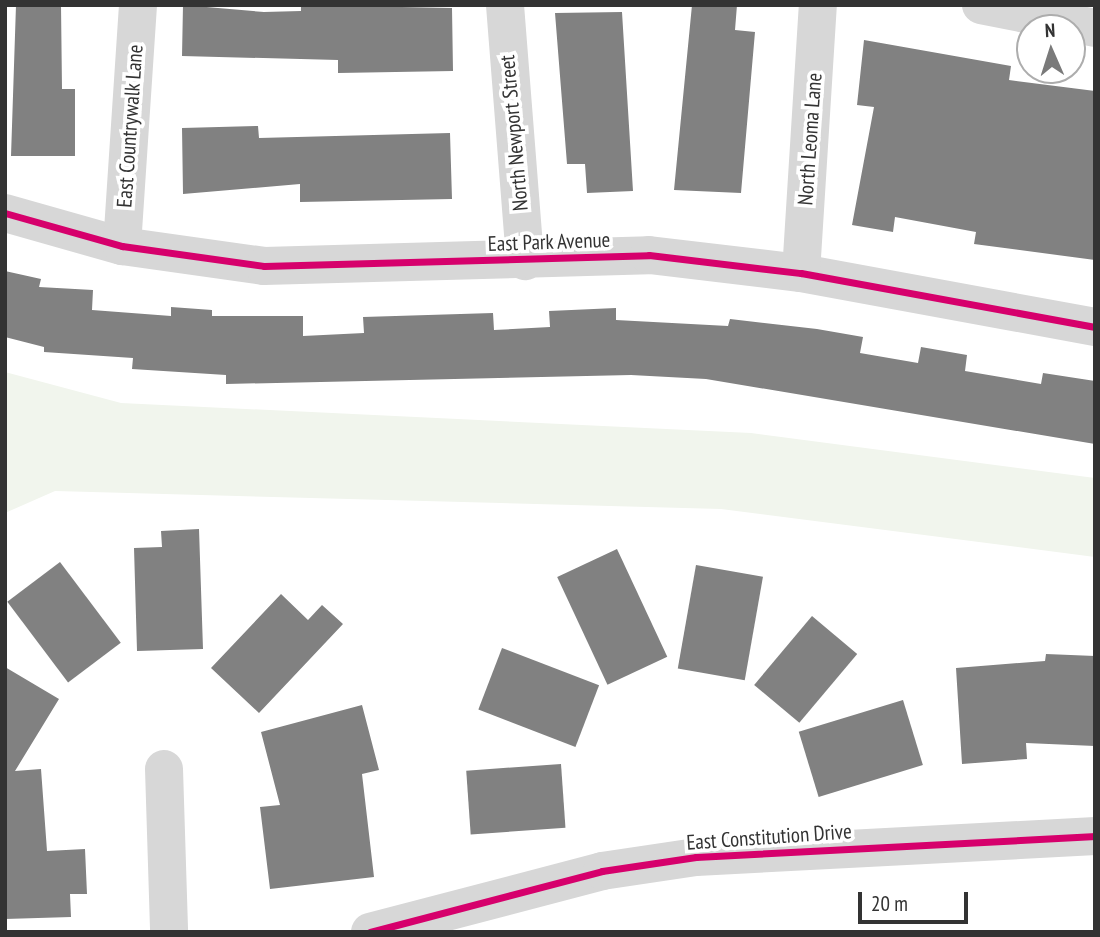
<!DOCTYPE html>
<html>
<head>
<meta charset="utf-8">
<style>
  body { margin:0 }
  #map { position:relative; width:1100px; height:937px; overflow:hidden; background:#fff; font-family:"PT Sans Narrow",sans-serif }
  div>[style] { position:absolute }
  .green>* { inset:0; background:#f1f5ed }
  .building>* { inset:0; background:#818181; transform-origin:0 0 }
  .street>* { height:38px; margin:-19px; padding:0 19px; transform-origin:19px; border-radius:19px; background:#d7d7d7 }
  .cycleway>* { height:7px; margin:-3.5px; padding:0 3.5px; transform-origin:3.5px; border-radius:3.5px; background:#d6006c }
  span { translate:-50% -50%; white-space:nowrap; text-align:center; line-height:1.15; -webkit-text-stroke:7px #fff; paint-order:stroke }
  .street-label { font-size:21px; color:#333 }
  .frame { position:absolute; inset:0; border:7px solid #333; pointer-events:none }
  .north { position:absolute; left:1016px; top:14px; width:70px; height:70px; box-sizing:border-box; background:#fff; border:2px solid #adadad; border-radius:50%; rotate:357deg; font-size:19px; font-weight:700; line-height:28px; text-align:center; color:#333 }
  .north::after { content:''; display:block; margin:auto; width:24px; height:32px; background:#7a7a7a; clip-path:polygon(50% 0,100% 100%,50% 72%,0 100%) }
  .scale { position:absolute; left:858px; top:892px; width:110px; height:32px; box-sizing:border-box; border:4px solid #333; border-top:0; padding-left:9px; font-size:21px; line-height:24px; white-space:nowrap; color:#333; -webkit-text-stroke:5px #fff; paint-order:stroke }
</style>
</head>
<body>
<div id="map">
  <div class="green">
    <div style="clip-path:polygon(5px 372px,121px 403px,751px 433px,1095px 478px,1095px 557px,721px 509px,55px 491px,5px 513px)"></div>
  </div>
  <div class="building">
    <div style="clip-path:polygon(16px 5px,61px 5px,62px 89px,75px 89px,75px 156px,11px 156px)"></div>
    <div style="clip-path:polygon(183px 5px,264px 12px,301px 11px,301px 5px,452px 8px,453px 71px,338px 73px,338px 60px,182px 56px)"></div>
    <div style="clip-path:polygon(692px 5px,737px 5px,735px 30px,755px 32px,741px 193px,674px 190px)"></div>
    <div style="clip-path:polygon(622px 12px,633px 191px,587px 193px,585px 164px,567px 164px,555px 13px)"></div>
    <div style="clip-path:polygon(864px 40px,1011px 66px,1009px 80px,1095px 91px,1095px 260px,974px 244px,976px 232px,895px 217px,893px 232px,852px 225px,874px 107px,857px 105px)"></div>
    <div style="clip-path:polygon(258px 126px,259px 138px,450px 133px,452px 199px,300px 202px,300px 184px,183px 194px,182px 128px)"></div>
    <div style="clip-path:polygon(5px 271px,41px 279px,39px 287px,93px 290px,92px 310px,171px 316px,171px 307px,212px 310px,212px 316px,303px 316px,303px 336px,364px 333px,363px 317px,493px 313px,494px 330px,550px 327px,549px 311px,616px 308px,616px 320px,728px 326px,730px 319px,817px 329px,863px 337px,860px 353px,918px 363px,921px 347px,967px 355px,965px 371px,1041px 384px,1043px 373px,1095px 381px,1095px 444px,706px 379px,631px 375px,226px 384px,226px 375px,132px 369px,133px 358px,44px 352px,44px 347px,5px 337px)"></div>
    <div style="clip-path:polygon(199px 529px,203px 649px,137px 651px,134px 548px,162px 547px,161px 531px)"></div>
    <div style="left:617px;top:549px;width:119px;height:66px;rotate:65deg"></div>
    <div style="left:60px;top:562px;width:101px;height:66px;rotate:53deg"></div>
    <div style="left:696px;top:565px;width:68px;height:105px;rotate:10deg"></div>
    <div style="clip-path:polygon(281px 594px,308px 620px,322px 605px,343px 624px,259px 713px,211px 668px)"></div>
    <div style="left:812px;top:616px;width:59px;height:90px;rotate:40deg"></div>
    <div style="left:502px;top:648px;width:104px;height:66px;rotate:21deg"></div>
    <div style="clip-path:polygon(1046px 654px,1095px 656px,1095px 746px,1026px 743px,1027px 759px,962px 764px,956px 668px,1045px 661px)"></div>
    <div style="clip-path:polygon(5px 667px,59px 699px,15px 771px,41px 769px,47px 851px,85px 849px,87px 894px,70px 894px,71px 917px,5px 919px)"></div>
    <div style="left:903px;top:700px;width:68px;height:109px;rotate:73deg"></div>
    <div style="clip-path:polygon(362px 705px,379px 770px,362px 774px,374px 877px,270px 889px,260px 807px,280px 805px,261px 732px)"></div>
    <div style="left:561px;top:764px;width:64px;height:95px;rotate:86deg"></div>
  </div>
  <div class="street">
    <div style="left:505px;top:5px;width:257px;rotate:85.5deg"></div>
    <div style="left:981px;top:5px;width:116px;rotate:11.4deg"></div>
    <div style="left:5px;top:213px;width:122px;rotate:15.8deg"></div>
    <div style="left:122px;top:246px;width:143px;rotate:8deg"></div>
    <div style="left:264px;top:266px;width:385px;rotate:-1.6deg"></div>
    <div style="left:649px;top:255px;width:153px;rotate:6.8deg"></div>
    <div style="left:801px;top:273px;width:299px;rotate:10.4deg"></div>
    <div style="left:122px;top:246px;width:242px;rotate:-86.2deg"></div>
    <div style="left:801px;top:273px;width:269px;rotate:-86.4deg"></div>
    <div style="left:164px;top:769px;width:163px;rotate:88.2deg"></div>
    <div style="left:370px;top:932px;width:240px;rotate:-14.7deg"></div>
    <div style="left:602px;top:871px;width:95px;rotate:-8.5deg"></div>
    <div style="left:696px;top:857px;width:400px;rotate:-3deg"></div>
  </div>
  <div class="cycleway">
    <div style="left:5px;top:213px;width:122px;rotate:15.8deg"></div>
    <div style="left:122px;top:246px;width:143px;rotate:8deg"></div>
    <div style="left:264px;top:266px;width:385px;rotate:-1.6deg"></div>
    <div style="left:649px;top:255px;width:153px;rotate:6.8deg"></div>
    <div style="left:801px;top:273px;width:299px;rotate:10.4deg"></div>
    <div style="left:370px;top:932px;width:240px;rotate:-14.7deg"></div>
    <div style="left:602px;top:871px;width:95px;rotate:-8.5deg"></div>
    <div style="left:696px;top:857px;width:400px;rotate:-3deg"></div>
  </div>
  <div class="street-label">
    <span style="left:130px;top:126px;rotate:-86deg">East Countrywalk Lane</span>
    <span style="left:514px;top:133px;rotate:-95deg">North Newport Street</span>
    <span style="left:810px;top:139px;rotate:-86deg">North Leoma Lane</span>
    <span style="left:549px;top:242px;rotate:-2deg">East Park Avenue</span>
    <span style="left:769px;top:837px;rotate:-4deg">East Constitution Drive</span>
  </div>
  <div class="frame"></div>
  <div class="north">N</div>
  <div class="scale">20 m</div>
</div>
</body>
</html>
